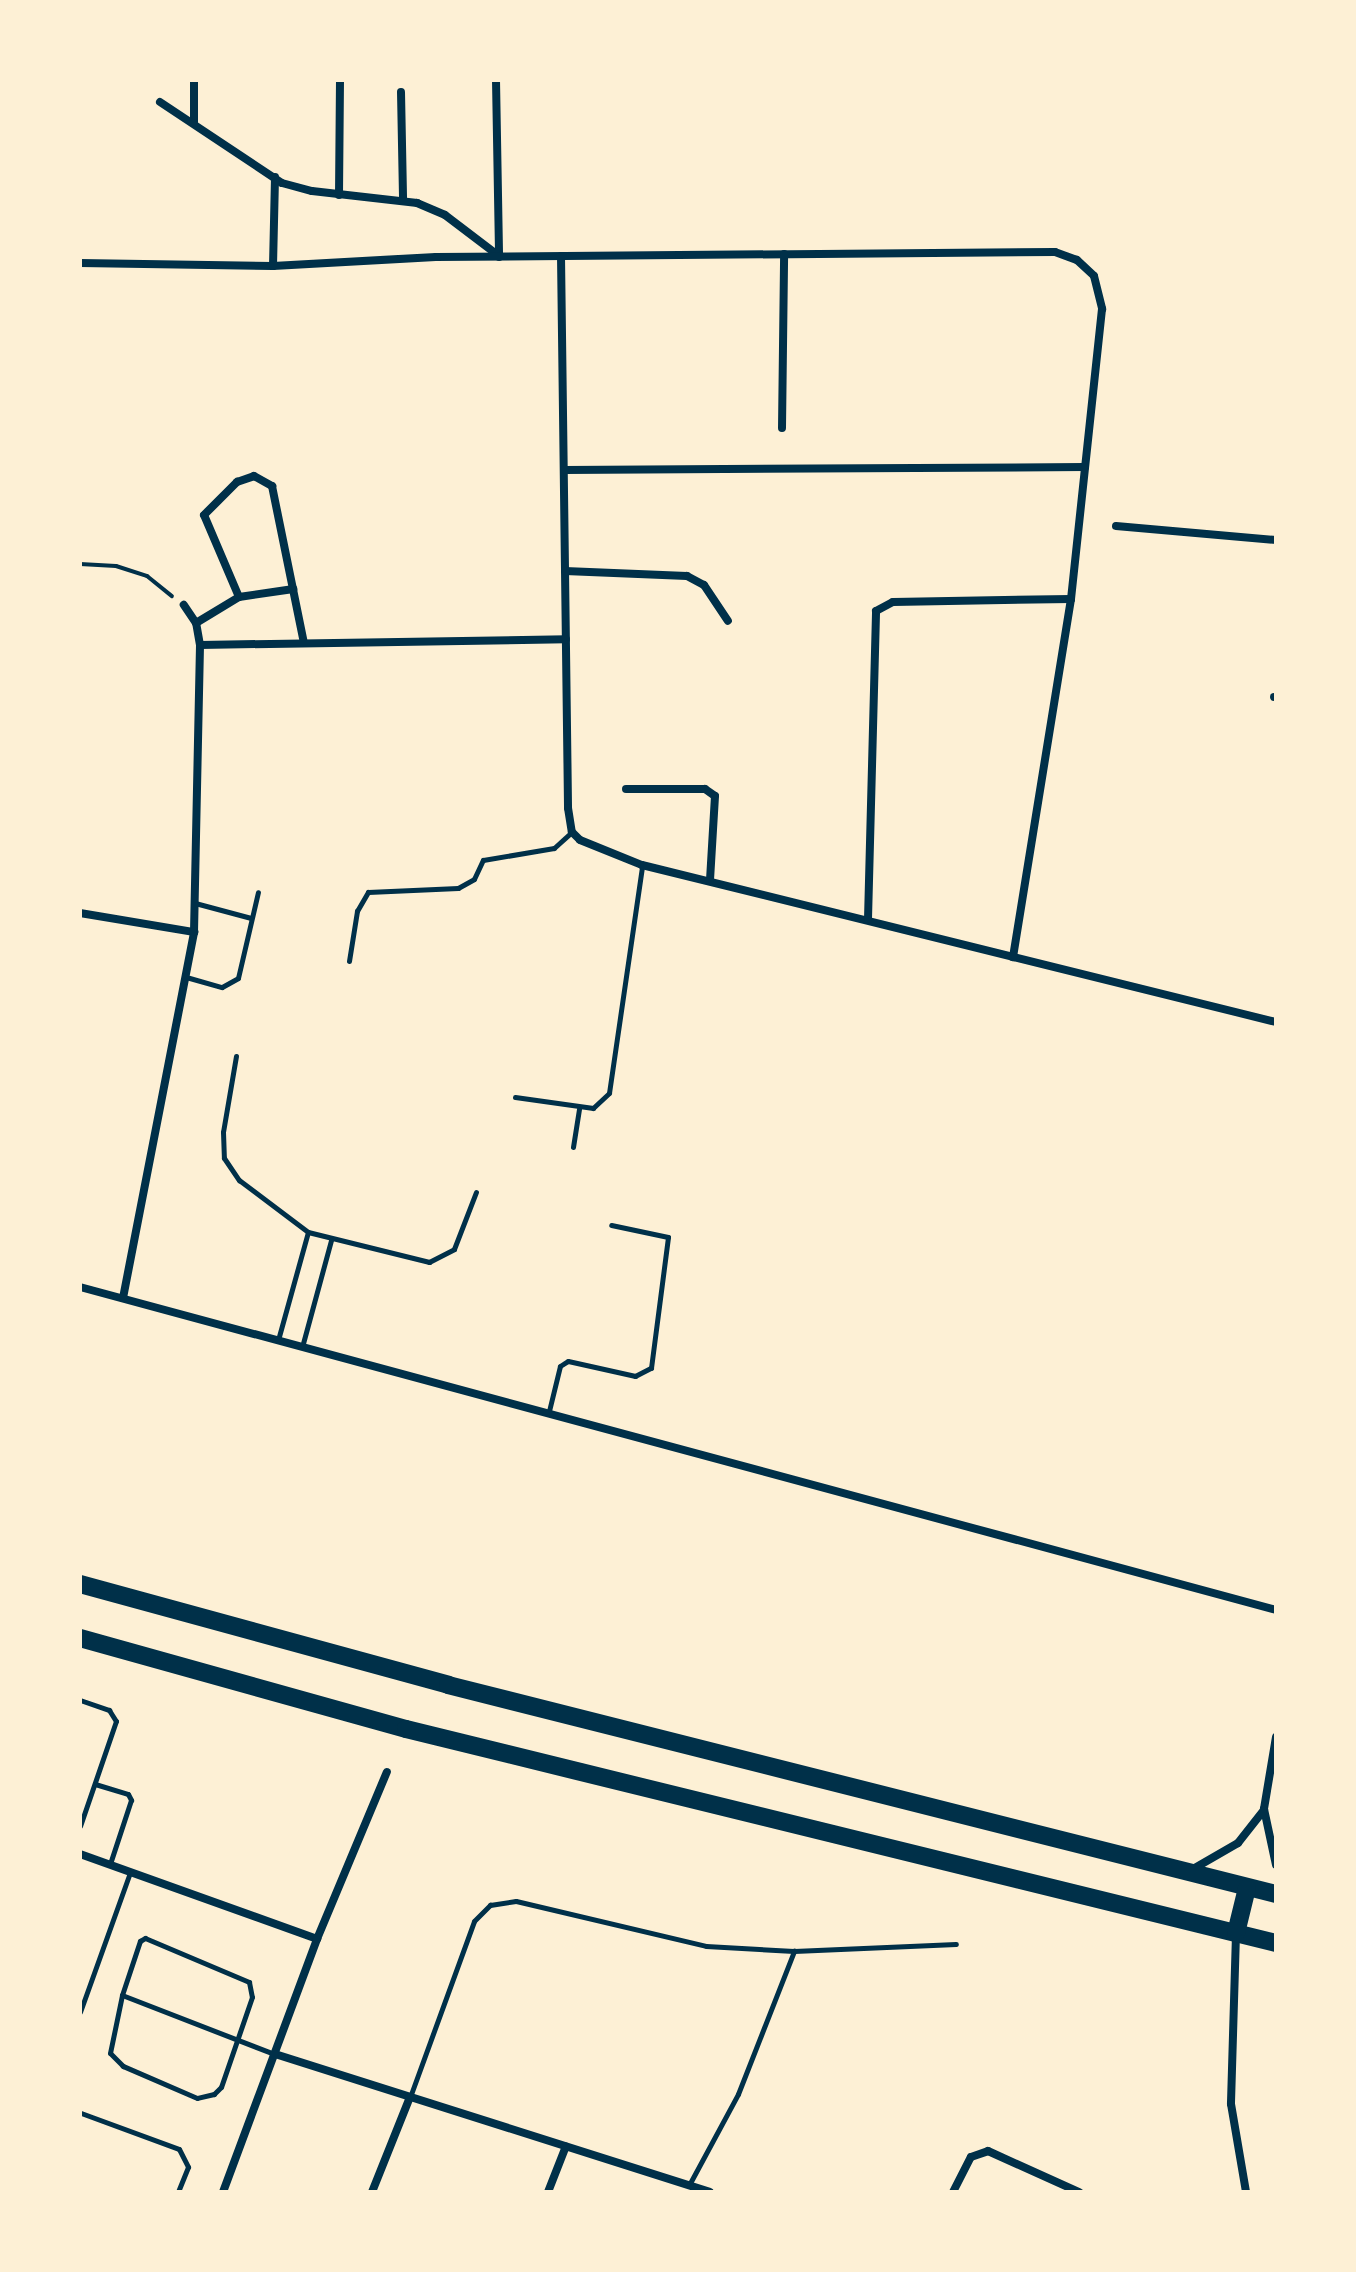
<!DOCTYPE html>
<html>
<head>
<meta charset="utf-8">
<style>
  body { margin:0 }
  #map { position:relative; width:1356px; height:2272px; overflow:hidden; background:#fdf0d5; font-family:"Space Grotesk",sans-serif }
  div>[style] { position:absolute }
  .path>* { height:4px; margin:-2px; padding:0 2px; transform-origin:2px; border-radius:2px; background:#003049 }
  .service>* { height:5px; margin:-2.5px; padding:0 2.5px; transform-origin:2.5px; border-radius:2.5px; background:#003049 }
  .minor>* { height:8px; margin:-4px; padding:0 4px; transform-origin:4px; border-radius:4px; background:#003049 }
  .primary>* { height:18px; margin:-9px; padding:0 9px; transform-origin:9px; border-radius:9px; background:#003049 }
  span { translate:-50% -50%; white-space:nowrap; text-align:center; line-height:1.15; -webkit-text-stroke:6px #fdf0d5; paint-order:stroke }
  .frame { position:absolute; inset:0; border:82px solid #fdf0d5; pointer-events:none }
</style>
</head>
<body>
<div id="map">
  <div class="path">
    <div style="left:80px;top:564px;width:36px;rotate:3deg"></div>
    <div style="left:116px;top:566px;width:33px;rotate:18deg"></div>
    <div style="left:147px;top:576px;width:32px;rotate:39deg"></div>
  </div>
  <div class="service">
    <div style="left:195px;top:903px;width:58px;rotate:15deg"></div>
    <div style="left:349px;top:961px;width:51px;rotate:-80.9deg"></div>
    <div style="left:357px;top:911px;width:22px;rotate:-60deg"></div>
    <div style="left:368px;top:892px;width:90px;rotate:-2.5deg"></div>
    <div style="left:458px;top:888px;width:18px;rotate:-29deg"></div>
    <div style="left:474px;top:879px;width:21px;rotate:-65deg"></div>
    <div style="left:483px;top:860px;width:72px;rotate:-9.6deg"></div>
    <div style="left:554px;top:848px;width:24px;rotate:-42deg"></div>
    <div style="left:186px;top:977px;width:37px;rotate:16deg"></div>
    <div style="left:222px;top:987px;width:18px;rotate:-29deg"></div>
    <div style="left:238px;top:978px;width:88px;rotate:-76.9deg"></div>
    <div style="left:236px;top:1056px;width:77px;rotate:99.7deg"></div>
    <div style="left:223px;top:1132px;width:26px;rotate:88deg"></div>
    <div style="left:224px;top:1158px;width:27px;rotate:56deg"></div>
    <div style="left:239px;top:1180px;width:86px;rotate:37deg"></div>
    <div style="left:308px;top:1232px;width:125px;rotate:13.9deg"></div>
    <div style="left:429px;top:1262px;width:28px;rotate:-27deg"></div>
    <div style="left:454px;top:1249px;width:61px;rotate:-68.9deg"></div>
    <div style="left:515px;top:1097px;width:79px;rotate:8deg"></div>
    <div style="left:593px;top:1108px;width:22px;rotate:-43deg"></div>
    <div style="left:609px;top:1093px;width:229px;rotate:-81.7deg"></div>
    <div style="left:573px;top:1147px;width:39px;rotate:-81deg"></div>
    <div style="left:278px;top:1340px;width:112px;rotate:-74.5deg"></div>
    <div style="left:302px;top:1347px;width:111px;rotate:-74.8deg"></div>
    <div style="left:549px;top:1411px;width:46px;rotate:-76.3deg"></div>
    <div style="left:560px;top:1366px;width:9px;rotate:-32deg"></div>
    <div style="left:568px;top:1361px;width:69px;rotate:12.6deg"></div>
    <div style="left:635px;top:1376px;width:18px;rotate:-27deg"></div>
    <div style="left:651px;top:1368px;width:132px;rotate:-82.6deg"></div>
    <div style="left:668px;top:1237px;width:58px;rotate:-168.1deg"></div>
    <div style="left:80px;top:1700px;width:31px;rotate:19deg"></div>
    <div style="left:109px;top:1710px;width:13px;rotate:58deg"></div>
    <div style="left:116px;top:1721px;width:111px;rotate:108.9deg"></div>
    <div style="left:95px;top:1784px;width:34px;rotate:17deg"></div>
    <div style="left:128px;top:1794px;width:7px;rotate:63deg"></div>
    <div style="left:131px;top:1800px;width:67px;rotate:108.2deg"></div>
    <div style="left:145px;top:1938px;width:113px;rotate:22.9deg"></div>
    <div style="left:249px;top:1982px;width:15px;rotate:79deg"></div>
    <div style="left:252px;top:1997px;width:95px;rotate:109deg"></div>
    <div style="left:221px;top:2087px;width:10px;rotate:135deg"></div>
    <div style="left:214px;top:2094px;width:17px;rotate:167deg"></div>
    <div style="left:197px;top:2098px;width:81px;rotate:-156.6deg"></div>
    <div style="left:123px;top:2066px;width:18px;rotate:-135deg"></div>
    <div style="left:110px;top:2053px;width:59px;rotate:-78.3deg"></div>
    <div style="left:122px;top:1995px;width:57px;rotate:-71.6deg"></div>
    <div style="left:140px;top:1941px;width:6px;rotate:-31deg"></div>
    <div style="left:122px;top:1995px;width:163px;rotate:21.2deg"></div>
    <div style="left:80px;top:2012px;width:149px;rotate:-70.3deg"></div>
    <div style="left:410px;top:2097px;width:187px;rotate:-70deg"></div>
    <div style="left:474px;top:1921px;width:23px;rotate:-45deg"></div>
    <div style="left:490px;top:1905px;width:26px;rotate:-9deg"></div>
    <div style="left:516px;top:1901px;width:195px;rotate:13.3deg"></div>
    <div style="left:706px;top:1946px;width:88px;rotate:3.3deg"></div>
    <div style="left:794px;top:1951px;width:162px;rotate:-2.5deg"></div>
    <div style="left:81px;top:2113px;width:104px;rotate:20.2deg"></div>
    <div style="left:179px;top:2149px;width:20px;rotate:63deg"></div>
    <div style="left:188px;top:2167px;width:27px;rotate:112deg"></div>
    <div style="left:689px;top:2185px;width:103px;rotate:-61.7deg"></div>
    <div style="left:738px;top:2094px;width:154px;rotate:-68.6deg"></div>
  </div>
  <div class="minor">
    <div style="left:194px;top:80px;width:42px;rotate:90deg"></div>
    <div style="left:496px;top:80px;width:177px;rotate:89deg"></div>
    <div style="left:401px;top:92px;width:109px;rotate:88.9deg"></div>
    <div style="left:160px;top:102px;width:146px;rotate:33.6deg"></div>
    <div style="left:282px;top:183px;width:31px;rotate:15deg"></div>
    <div style="left:312px;top:191px;width:106px;rotate:6.5deg"></div>
    <div style="left:417px;top:203px;width:30px;rotate:23deg"></div>
    <div style="left:445px;top:215px;width:68px;rotate:37.2deg"></div>
    <div style="left:339px;top:195px;width:115px;rotate:-89.5deg"></div>
    <div style="left:561px;top:256px;width:552px;rotate:89.27deg"></div>
    <div style="left:568px;top:808px;width:24px;rotate:81deg"></div>
    <div style="left:572px;top:832px;width:11px;rotate:45deg"></div>
    <div style="left:580px;top:840px;width:67px;rotate:22deg"></div>
    <div style="left:642px;top:865px;width:653px;rotate:13.91deg"></div>
    <div style="left:80px;top:263px;width:193px;rotate:0.9deg"></div>
    <div style="left:273px;top:266px;width:163px;rotate:-3.2deg"></div>
    <div style="left:436px;top:257px;width:619px;rotate:-0.46deg"></div>
    <div style="left:1055px;top:252px;width:23px;rotate:20deg"></div>
    <div style="left:1077px;top:260px;width:23px;rotate:43deg"></div>
    <div style="left:1094px;top:276px;width:34px;rotate:76deg"></div>
    <div style="left:1102px;top:309px;width:292px;rotate:96.1deg"></div>
    <div style="left:1071px;top:599px;width:363px;rotate:99.2deg"></div>
    <div style="left:273px;top:266px;width:89px;rotate:-88.7deg"></div>
    <div style="left:782px;top:428px;width:174px;rotate:-89.3deg"></div>
    <div style="left:564px;top:470px;width:521px;rotate:-0.33deg"></div>
    <div style="left:1116px;top:526px;width:161px;rotate:5deg"></div>
    <div style="left:565px;top:571px;width:122px;rotate:2.3deg"></div>
    <div style="left:687px;top:576px;width:19px;rotate:28deg"></div>
    <div style="left:704px;top:585px;width:43px;rotate:56.3deg"></div>
    <div style="left:239px;top:597px;width:89px;rotate:-113.1deg"></div>
    <div style="left:204px;top:515px;width:47px;rotate:-45deg"></div>
    <div style="left:237px;top:482px;width:18px;rotate:-19deg"></div>
    <div style="left:254px;top:476px;width:21px;rotate:29deg"></div>
    <div style="left:272px;top:486px;width:160px;rotate:78.5deg"></div>
    <div style="left:196px;top:623px;width:50px;rotate:-31.2deg"></div>
    <div style="left:239px;top:597px;width:55px;rotate:-8.4deg"></div>
    <div style="left:200px;top:645px;width:366px;rotate:-0.9deg"></div>
    <div style="left:1274px;top:697px;width:2px"></div>
    <div style="left:626px;top:789px;width:79px"></div>
    <div style="left:705px;top:789px;width:12px;rotate:35deg"></div>
    <div style="left:715px;top:796px;width:85px;rotate:93.4deg"></div>
    <div style="left:80px;top:913px;width:116px;rotate:9.5deg"></div>
    <div style="left:868px;top:919px;width:308px;rotate:-88.5deg"></div>
    <div style="left:876px;top:611px;width:19px;rotate:-28deg"></div>
    <div style="left:893px;top:602px;width:178px;rotate:-1deg"></div>
    <div style="left:80px;top:1287px;width:1239px;rotate:15.11deg"></div>
    <div style="left:123px;top:1298px;width:373px;rotate:-79deg"></div>
    <div style="left:194px;top:932px;width:287px;rotate:-88.8deg"></div>
    <div style="left:200px;top:645px;width:22px;rotate:-100deg"></div>
    <div style="left:196px;top:623px;width:22px;rotate:-124deg"></div>
    <div style="left:1276px;top:1737px;width:73px;rotate:99.5deg"></div>
    <div style="left:1264px;top:1809px;width:57px;rotate:77.9deg"></div>
    <div style="left:80px;top:1854px;width:252px;rotate:19.7deg"></div>
    <div style="left:1193px;top:1869px;width:52px;rotate:-30deg"></div>
    <div style="left:1238px;top:1843px;width:42px;rotate:-51.8deg"></div>
    <div style="left:1236px;top:1934px;width:170px;rotate:91.7deg"></div>
    <div style="left:1231px;top:2104px;width:89px;rotate:80.3deg"></div>
    <div style="left:275px;top:2054px;width:456px;rotate:17.6deg"></div>
    <div style="left:223px;top:2192px;width:270px;rotate:-69.6deg"></div>
    <div style="left:317px;top:1939px;width:181px;rotate:-67.3deg"></div>
    <div style="left:372px;top:2192px;width:102px;rotate:-68.2deg"></div>
    <div style="left:548px;top:2192px;width:49px;rotate:-68.6deg"></div>
    <div style="left:953px;top:2192px;width:39px;rotate:-63deg"></div>
    <div style="left:971px;top:2157px;width:18px;rotate:-19deg"></div>
    <div style="left:988px;top:2151px;width:100px;rotate:24.3deg"></div>
  </div>
  <div class="primary">
    <div style="left:80px;top:1584px;width:382px;rotate:15.3deg"></div>
    <div style="left:448px;top:1685px;width:854px;rotate:14.17deg"></div>
    <div style="left:80px;top:1638px;width:338px;rotate:15.6deg"></div>
    <div style="left:406px;top:1729px;width:896px;rotate:13.82deg"></div>
    <div style="left:1236px;top:1933px;width:46px;rotate:-76.3deg"></div>
  </div>
  <div class="frame"></div>
</div>
</body>
</html>
